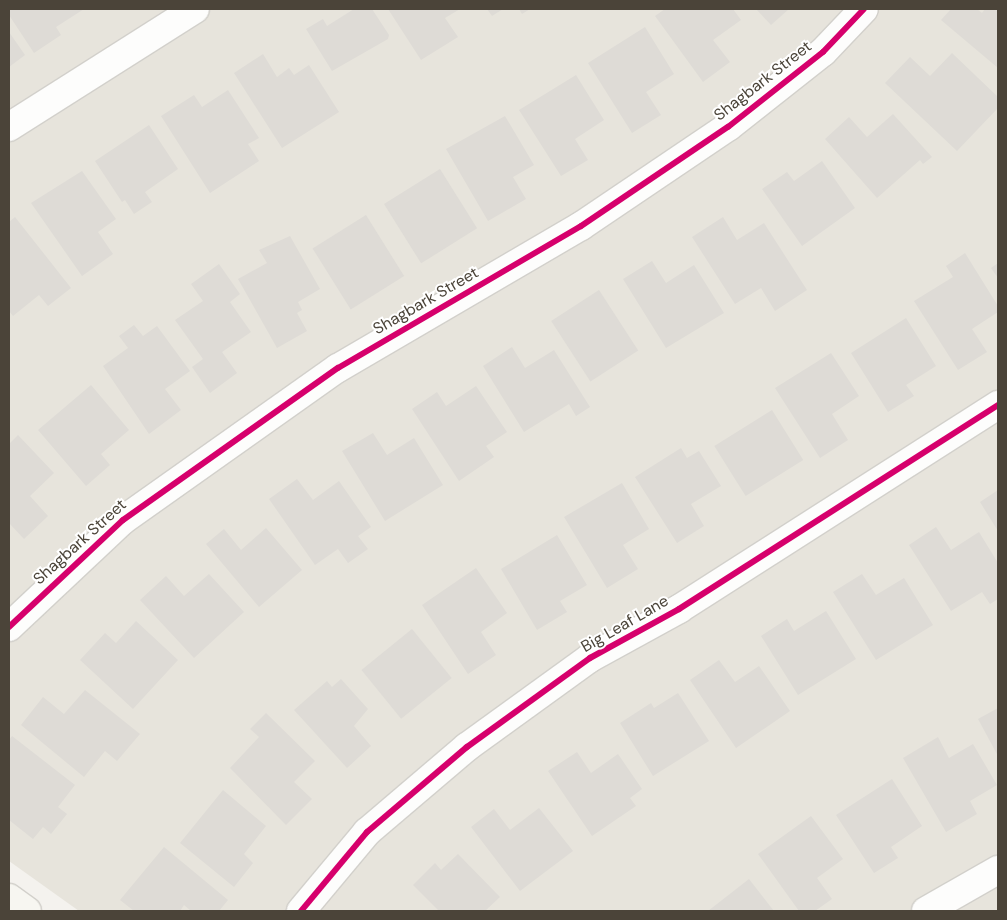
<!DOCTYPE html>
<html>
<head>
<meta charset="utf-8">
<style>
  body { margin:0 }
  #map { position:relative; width:1007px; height:920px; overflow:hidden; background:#f4f2ee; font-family:"DM Sans",sans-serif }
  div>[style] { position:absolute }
  .residential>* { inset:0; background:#e7e4dc }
  .building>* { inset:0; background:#dedbd6; transform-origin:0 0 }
  .roads { filter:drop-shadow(1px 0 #d2d0cb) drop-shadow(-1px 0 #d2d0cb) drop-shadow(0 1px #d2d0cb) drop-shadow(0 -1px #d2d0cb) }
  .street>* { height:28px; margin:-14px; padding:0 14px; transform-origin:14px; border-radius:14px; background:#fdfdfc }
  .secondary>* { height:28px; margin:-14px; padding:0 14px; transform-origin:14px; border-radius:14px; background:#f7f6f1 }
  .cycleway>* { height:6px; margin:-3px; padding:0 3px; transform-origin:3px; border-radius:3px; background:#d6006c }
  span { translate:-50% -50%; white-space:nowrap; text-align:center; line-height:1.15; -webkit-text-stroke:4px #fff; paint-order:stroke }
  .street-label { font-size:16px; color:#4b4439 }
  .frame { position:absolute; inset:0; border:10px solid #4b4439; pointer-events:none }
</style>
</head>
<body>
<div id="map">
  <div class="residential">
    <div style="clip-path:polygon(9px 9px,998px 9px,998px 911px,79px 911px,9px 861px)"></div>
  </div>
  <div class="building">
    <div style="clip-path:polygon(9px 9px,84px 9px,56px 27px,61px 35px,34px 53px,9px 15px)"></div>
    <div style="clip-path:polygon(354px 9px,372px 9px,389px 35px,388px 39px,332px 71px,306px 29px,323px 19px,327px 26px)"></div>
    <div style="clip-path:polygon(388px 9px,460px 9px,445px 18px,458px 37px,421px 60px)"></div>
    <div style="clip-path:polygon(487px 9px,503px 9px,492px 16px)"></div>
    <div style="clip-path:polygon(519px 9px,530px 9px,522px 14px)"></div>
    <div style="clip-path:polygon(665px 9px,733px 9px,741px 20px,713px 40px,730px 62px,703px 82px,655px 16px)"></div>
    <div style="clip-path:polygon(756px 9px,789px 9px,771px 25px)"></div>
    <div style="clip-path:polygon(951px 9px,977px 9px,982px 13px,985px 9px,998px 9px,998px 68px,941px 20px)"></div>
    <div style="clip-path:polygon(645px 27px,674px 74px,646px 92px,661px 115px,632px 133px,588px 63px)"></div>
    <div style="clip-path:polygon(9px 32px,25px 55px,9px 67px)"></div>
    <div style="clip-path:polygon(952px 53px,998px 97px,998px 108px,957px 151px,885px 83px,910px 57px,930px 76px)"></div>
    <div style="clip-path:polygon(263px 54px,277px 77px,289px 68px,294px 75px,309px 65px,339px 112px,282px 148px,234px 73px)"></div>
    <div style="clip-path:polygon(576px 75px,604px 120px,575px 139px,588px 160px,561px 176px,519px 110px)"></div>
    <div style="clip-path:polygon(228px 90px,259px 138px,248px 144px,259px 161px,210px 193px,161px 116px,194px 95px,202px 107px)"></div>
    <div style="clip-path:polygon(893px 114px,932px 157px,923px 164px,920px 160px,877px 198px,825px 139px,849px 117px,867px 137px)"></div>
    <div style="clip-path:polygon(505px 116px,534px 165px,513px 177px,526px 199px,488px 221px,446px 149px)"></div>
    <div style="clip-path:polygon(149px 125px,178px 169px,145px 192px,152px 202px,134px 214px,125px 200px,122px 202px,95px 161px)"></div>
    <div style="clip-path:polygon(822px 161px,855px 208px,802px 246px,762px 189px,787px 172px,794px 181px)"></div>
    <div style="left:440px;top:169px;width:70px;height:66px;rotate:58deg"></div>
    <div style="clip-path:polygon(82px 171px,116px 219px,98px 232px,113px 254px,82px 276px,31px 203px)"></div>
    <div style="left:366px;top:215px;width:72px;height:63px;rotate:58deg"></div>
    <div style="clip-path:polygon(15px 217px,71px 288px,48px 306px,39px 295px,13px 316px,9px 311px,9px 222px)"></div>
    <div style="clip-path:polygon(723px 217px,737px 240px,764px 223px,807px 290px,775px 311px,761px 288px,735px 304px,692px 237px)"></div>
    <div style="clip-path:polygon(290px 236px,320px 289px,298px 302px,302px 310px,297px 313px,307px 331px,277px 348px,238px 279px,267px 263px,259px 250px)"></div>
    <div style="clip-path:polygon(965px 253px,998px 306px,998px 312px,972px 329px,987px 352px,958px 370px,914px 301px,953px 277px,946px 266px)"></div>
    <div style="clip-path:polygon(652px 261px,666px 283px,694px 265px,724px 313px,666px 348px,623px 279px)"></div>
    <div style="clip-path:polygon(998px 263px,998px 278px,991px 268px)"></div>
    <div style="clip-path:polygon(219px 264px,240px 294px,230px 302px,251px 332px,222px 352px,237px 373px,210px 393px,192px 367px,203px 359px,175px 320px,203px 301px,191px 284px)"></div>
    <div style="left:599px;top:290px;width:72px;height:57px;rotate:57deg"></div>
    <div style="clip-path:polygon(906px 318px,936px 366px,906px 385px,914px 396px,888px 412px,851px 353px)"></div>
    <div style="clip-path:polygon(134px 325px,143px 336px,157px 326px,190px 371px,165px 389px,181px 410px,149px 434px,103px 366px,128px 348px,119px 336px)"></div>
    <div style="clip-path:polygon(512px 347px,525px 368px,554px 350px,590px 407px,576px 416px,569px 404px,524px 432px,483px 366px)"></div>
    <div style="clip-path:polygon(831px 353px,859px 396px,832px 414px,848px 440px,820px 458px,775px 388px)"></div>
    <div style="clip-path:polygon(91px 385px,129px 430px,101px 454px,110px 465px,86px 486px,38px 430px)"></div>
    <div style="clip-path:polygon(476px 386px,507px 432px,486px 446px,494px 457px,459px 481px,412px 409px,437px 392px,446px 406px)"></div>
    <div style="left:772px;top:410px;width:59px;height:68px;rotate:58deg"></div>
    <div style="clip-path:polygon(373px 433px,387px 455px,414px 438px,443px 485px,385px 521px,342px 451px)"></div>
    <div style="clip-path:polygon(18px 435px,54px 473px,30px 496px,48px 516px,24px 539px,9px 523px,9px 444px)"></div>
    <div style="clip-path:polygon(681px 448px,687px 458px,699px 451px,721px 486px,691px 504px,704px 526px,677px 543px,635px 477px)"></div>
    <div style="clip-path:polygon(297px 479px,313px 500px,339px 481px,371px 527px,358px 536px,368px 549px,348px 563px,338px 549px,315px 565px,269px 499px)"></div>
    <div style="clip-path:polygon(622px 483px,649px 529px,623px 545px,638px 569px,607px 588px,564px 517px)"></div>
    <div style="clip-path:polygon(998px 490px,998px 531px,980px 502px)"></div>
    <div style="clip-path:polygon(936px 527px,951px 550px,979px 532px,998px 563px,998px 599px,990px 604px,982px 592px,951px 611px,909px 545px)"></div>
    <div style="clip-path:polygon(266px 528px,302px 570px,259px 607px,206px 544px,224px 529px,241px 550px)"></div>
    <div style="clip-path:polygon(557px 535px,587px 585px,560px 601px,567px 612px,537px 630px,501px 569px)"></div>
    <div style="clip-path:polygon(476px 568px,507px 613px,481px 632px,496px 655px,468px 674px,422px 605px)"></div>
    <div style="clip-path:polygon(209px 574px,244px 612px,194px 658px,140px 600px,166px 576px,184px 596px)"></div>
    <div style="clip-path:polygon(862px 574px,876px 595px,904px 578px,933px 625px,876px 660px,833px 592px)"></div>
    <div style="clip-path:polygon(826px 611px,856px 659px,798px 695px,761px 636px,787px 619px,794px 631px)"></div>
    <div style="clip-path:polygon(136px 621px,178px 660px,133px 709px,80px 660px,105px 633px,116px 643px)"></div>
    <div style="left:412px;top:629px;width:63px;height:65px;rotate:51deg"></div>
    <div style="clip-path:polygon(719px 660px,735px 682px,759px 666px,790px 711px,736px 748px,690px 680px)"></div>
    <div style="clip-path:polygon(341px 679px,368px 709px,354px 726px,371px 746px,347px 768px,294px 710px,327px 681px,332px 687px)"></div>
    <div style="clip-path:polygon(85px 690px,140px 734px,117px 761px,105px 751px,84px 777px,21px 725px,43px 697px,64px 714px)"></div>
    <div style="clip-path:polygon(678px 693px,709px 741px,653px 776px,620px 723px,651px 703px,654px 708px)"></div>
    <div style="clip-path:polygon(998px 708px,998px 756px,978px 719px)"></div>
    <div style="clip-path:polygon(266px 713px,315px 761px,294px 782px,312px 799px,286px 825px,230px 768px,259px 737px,250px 729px)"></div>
    <div style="clip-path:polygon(12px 736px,75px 785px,58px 807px,67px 814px,51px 834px,43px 827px,33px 839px,9px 820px,9px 740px)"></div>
    <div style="clip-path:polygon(938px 737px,949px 758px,973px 744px,997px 785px,970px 801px,977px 814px,946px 832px,903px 758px)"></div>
    <div style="clip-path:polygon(577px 752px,591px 773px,618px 754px,642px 789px,630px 798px,636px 806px,592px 836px,548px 771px)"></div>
    <div style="clip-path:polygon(892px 779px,922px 826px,891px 847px,898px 858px,874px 873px,836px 815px)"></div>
    <div style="clip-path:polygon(223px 790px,266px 826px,244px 854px,253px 863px,234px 887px,180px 843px)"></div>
    <div style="clip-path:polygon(539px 808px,573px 851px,520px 891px,471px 827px,494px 809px,510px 830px)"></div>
    <div style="clip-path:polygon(811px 816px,843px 859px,817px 878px,832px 899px,815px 911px,799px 911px,758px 854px)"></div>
    <div style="clip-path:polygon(164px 847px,228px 900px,219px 911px,191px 911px,184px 905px,180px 911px,134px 911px,120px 900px)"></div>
    <div style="clip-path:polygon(458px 854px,500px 897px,485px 911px,439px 911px,413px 885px,435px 863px,441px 870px)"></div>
    <div style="clip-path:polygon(749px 879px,774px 911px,708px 911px)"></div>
  </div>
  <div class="roads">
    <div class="street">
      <div style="left:9px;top:127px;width:220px;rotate:-32.4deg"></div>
      <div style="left:9px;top:627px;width:156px;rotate:-43.2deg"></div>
      <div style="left:123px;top:520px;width:263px;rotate:-35.3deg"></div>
      <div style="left:338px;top:368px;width:281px;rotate:-30.3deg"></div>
      <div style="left:581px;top:226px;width:177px;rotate:-34deg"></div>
      <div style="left:728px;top:127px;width:121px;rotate:-38.3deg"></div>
      <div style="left:823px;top:52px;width:59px;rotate:-46.4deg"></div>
      <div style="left:301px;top:911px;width:103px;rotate:-50.1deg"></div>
      <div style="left:367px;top:832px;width:131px;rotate:-40.4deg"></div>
      <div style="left:467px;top:747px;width:152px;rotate:-35.9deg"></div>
      <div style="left:590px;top:658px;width:102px;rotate:-28.8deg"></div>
      <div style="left:679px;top:609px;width:379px;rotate:-32.6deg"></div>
      <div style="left:926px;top:911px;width:83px;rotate:-29.7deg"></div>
    </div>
    <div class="secondary">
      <div style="left:9px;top:898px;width:22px;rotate:36deg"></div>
    </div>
  </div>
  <div class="cycleway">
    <div style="left:9px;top:627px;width:156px;rotate:-43.2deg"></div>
    <div style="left:123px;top:520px;width:263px;rotate:-35.3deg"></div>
    <div style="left:338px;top:368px;width:281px;rotate:-30.3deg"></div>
    <div style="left:581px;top:226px;width:177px;rotate:-34deg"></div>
    <div style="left:728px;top:127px;width:121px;rotate:-38.3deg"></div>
    <div style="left:823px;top:52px;width:59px;rotate:-46.4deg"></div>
    <div style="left:301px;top:911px;width:103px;rotate:-50.1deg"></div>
    <div style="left:367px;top:832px;width:131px;rotate:-40.4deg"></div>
    <div style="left:467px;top:747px;width:152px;rotate:-35.9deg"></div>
    <div style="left:590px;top:658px;width:102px;rotate:-28.8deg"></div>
    <div style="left:679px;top:609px;width:379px;rotate:-32.6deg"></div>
  </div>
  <div class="street-label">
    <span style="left:763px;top:81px;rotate:-38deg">Shagbark Street</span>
    <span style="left:426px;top:301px;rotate:-30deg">Shagbark Street</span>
    <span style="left:80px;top:542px;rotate:-42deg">Shagbark Street</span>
    <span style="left:625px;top:624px;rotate:-30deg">Big Leaf Lane</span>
  </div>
  <div class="frame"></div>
</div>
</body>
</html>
